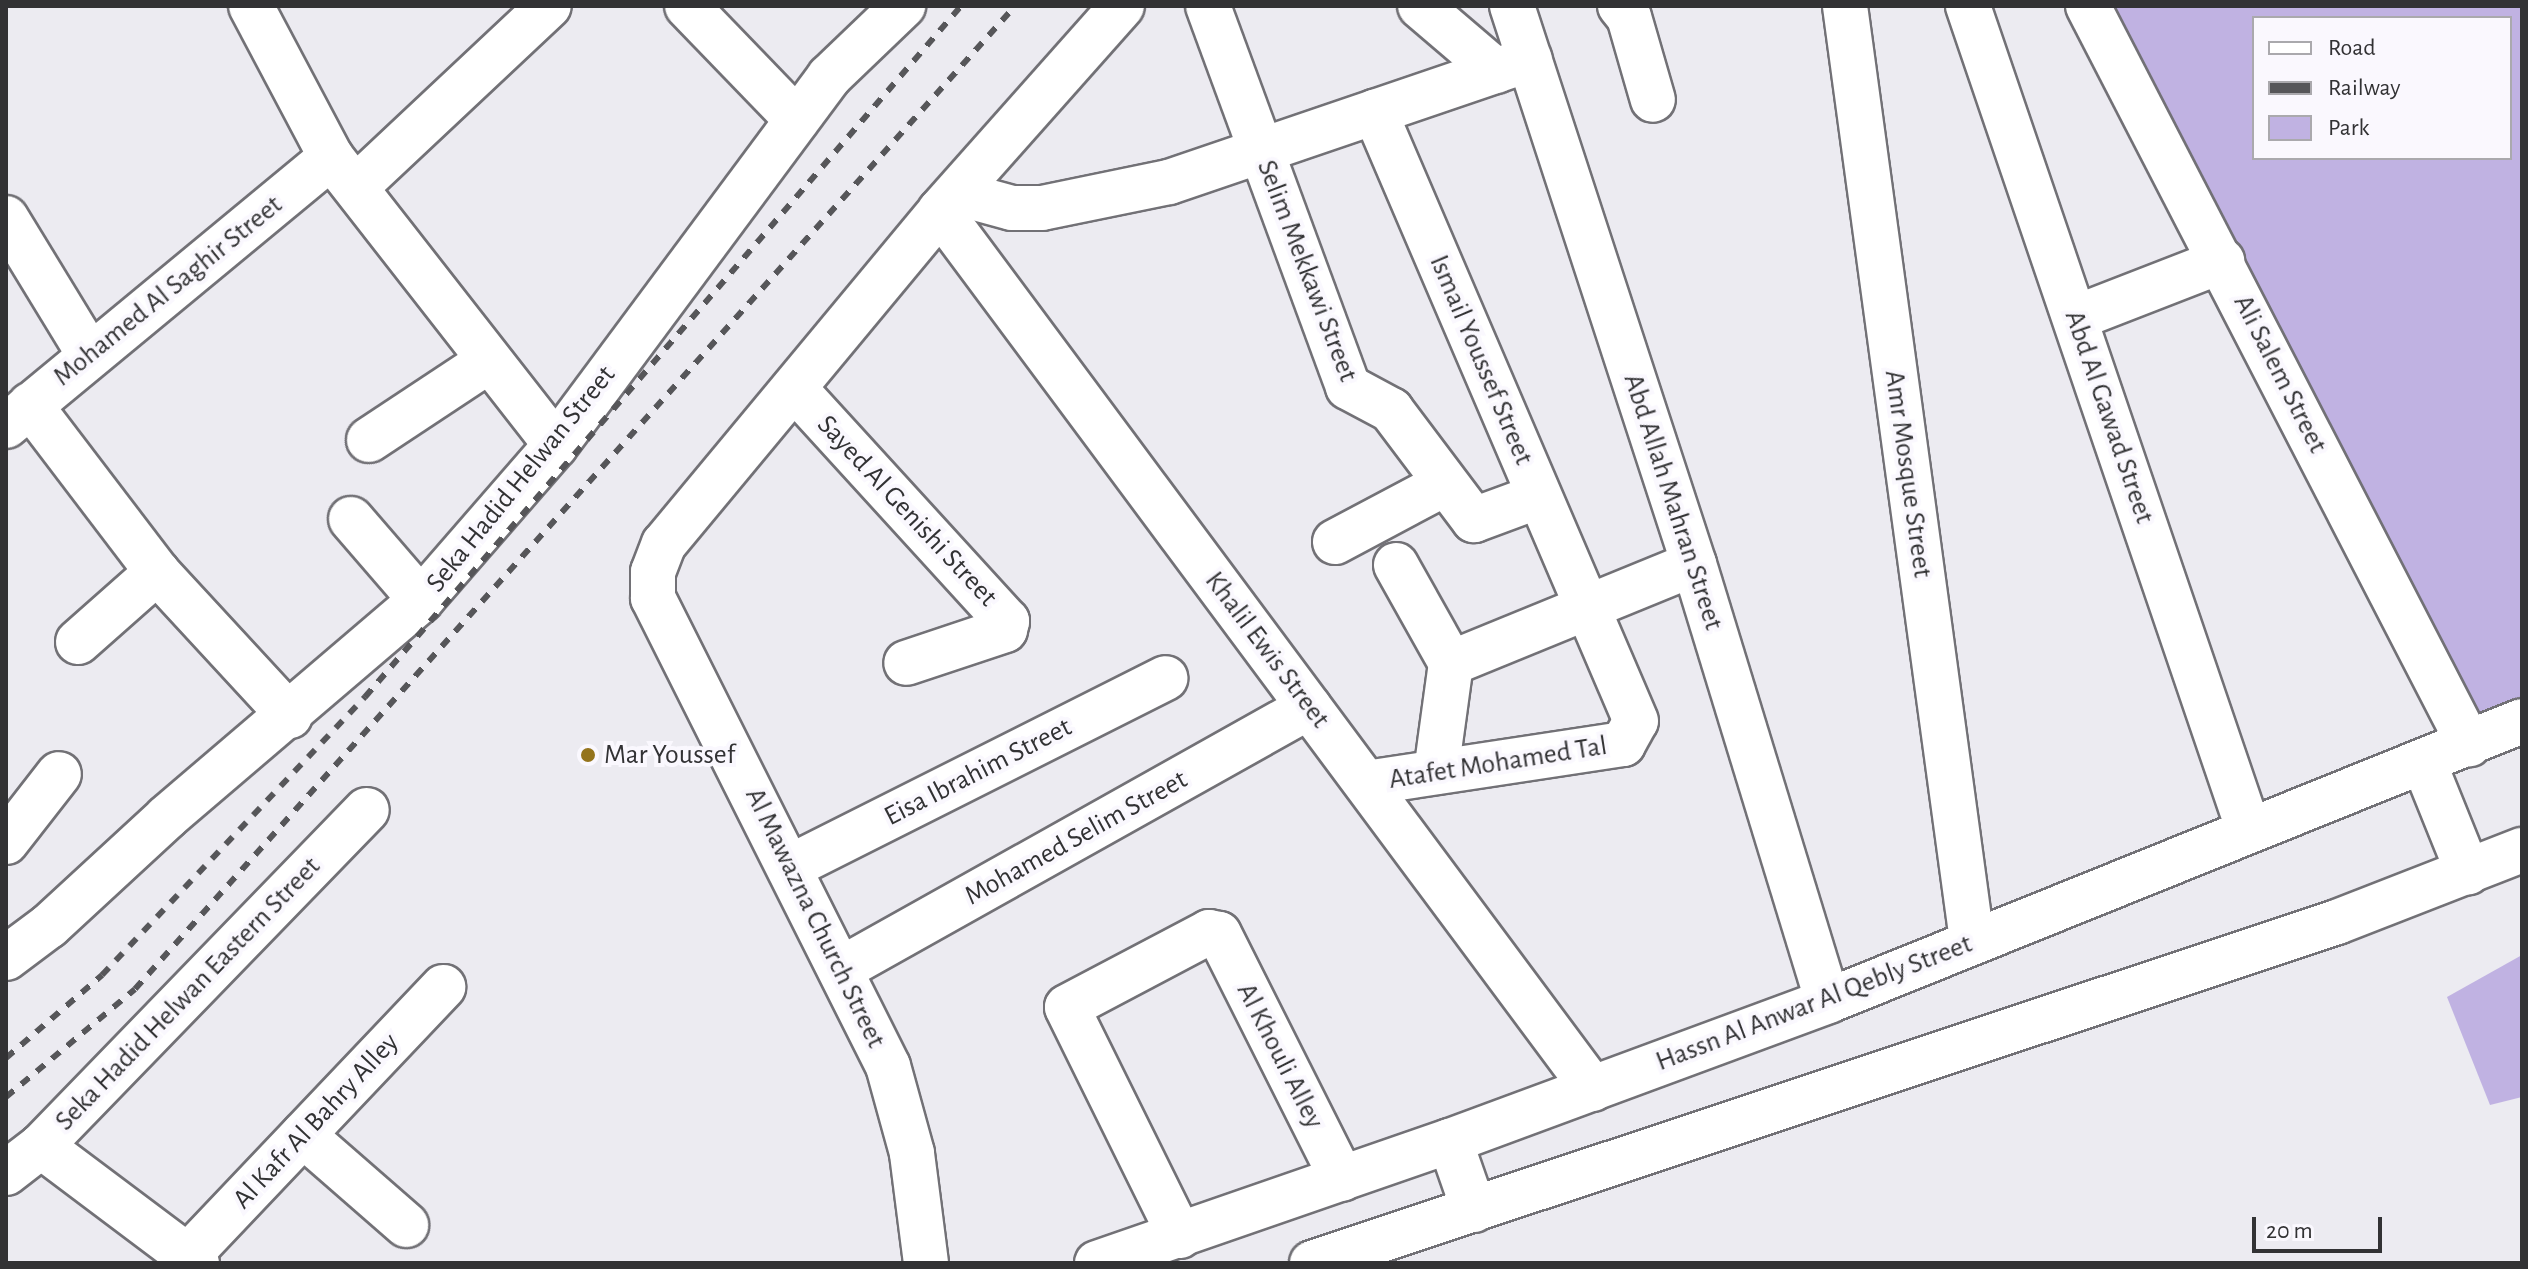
<!DOCTYPE html>
<html>
<head>
<meta charset="utf-8">
<style>
  body { margin:0 }
  #map { position:relative; width:2528px; height:1269px; overflow:hidden; background:#ecebf1; font-family:"Alegreya Sans",sans-serif }
  div>[style] { position:absolute }
  .green>* { inset:0; background:#c0b2e2 }
  .roads { filter:drop-shadow(2px 0 #727176) drop-shadow(-2px 0 #727176) drop-shadow(0 2px #727176) drop-shadow(0 -2px #727176) }
  .minor>* { height:44px; margin:-22px; padding:0 22px; transform-origin:22px; border-radius:22px; background:#fff }
  .major>* { height:44px; margin:-22px; padding:0 22px; transform-origin:22px; border-radius:22px; background:#fff }
  .rail>* { height:6px; margin-top:-3px; transform-origin:0; background:repeating-linear-gradient(90deg,#565659 0 10px,transparent 0 20px) }
  .dots>* { width:22px; height:22px; translate:-50% -50%; box-sizing:border-box; border:4px solid #faf8fe; border-radius:50% }
  span { translate:-50% -50%; white-space:nowrap; text-align:center; line-height:1.15; -webkit-text-stroke:8px #faf8fe; paint-order:stroke }
  .street-label { font-size:28px; color:#323234 }
  .poi-label { font-size:28px; color:#323234 }
  .left { translate:0 -50%; text-align:left }
  .frame { position:absolute; inset:0; border:8px solid #323234; pointer-events:none }
  .legend { position:absolute; left:2252px; top:16px; width:260px; height:144px; box-sizing:border-box; background:#faf8fe; border:2px solid #aaa9ad; margin:0; padding:10px 14px; list-style:none; font-size:24px; color:#323234 }
  .legend li { display:flex; align-items:center; gap:16px; height:40px }
  .legend b { width:40px; border:2px solid #aaa9ad }
  .scale { position:absolute; left:2252px; top:1217px; width:130px; height:36px; box-sizing:border-box; border:4px solid #323234; border-top:0; padding-left:10px; font-size:24px; line-height:28px; white-space:nowrap; color:#323234; -webkit-text-stroke:6px #faf8fe; paint-order:stroke }
</style>
</head>
<body>
<div id="map">
  <div class="green">
    <div style="clip-path:polygon(evenodd,2083px 6px,2522px 6px,2522px 711px,2469px 744px,2083px 6px,2254px 18px,2510px 18px,2510px 158px,2254px 158px,2254px 18px)"></div>
    <div style="clip-path:polygon(2522px 955px,2522px 1097px,2490px 1105px,2447px 997px)"></div>
  </div>
  <div class="roads">
    <div class="minor">
      <div style="left:251px;top:6px;width:171px;rotate:62.1deg"></div>
      <div style="left:331px;top:157px;width:365px;rotate:52deg"></div>
      <div style="left:687px;top:6px;width:158px;rotate:46deg"></div>
      <div style="left:1208px;top:6px;width:406px;rotate:69.8deg"></div>
      <div style="left:1348px;top:387px;width:49px;rotate:28.1deg"></div>
      <div style="left:1391px;top:410px;width:138px;rotate:53deg"></div>
      <div style="left:1474px;top:520px;width:69px;rotate:-20.3deg"></div>
      <div style="left:1420px;top:6px;width:100px;rotate:40.5deg"></div>
      <div style="left:1512px;top:6px;width:587px;rotate:71.94deg"></div>
      <div style="left:1694px;top:564px;width:457px;rotate:73deg"></div>
      <div style="left:1620px;top:6px;width:14px;rotate:51deg"></div>
      <div style="left:1629px;top:17px;width:86px;rotate:73.9deg"></div>
      <div style="left:1845px;top:6px;width:944px;rotate:82.26deg"></div>
      <div style="left:1968px;top:6px;width:868px;rotate:71.19deg"></div>
      <div style="left:2088px;top:6px;width:831px;rotate:62.69deg"></div>
      <div style="left:357px;top:186px;width:263px;rotate:-43.2deg"></div>
      <div style="left:957px;top:193px;width:57px;rotate:15.3deg"></div>
      <div style="left:1012px;top:208px;width:30px"></div>
      <div style="left:1042px;top:208px;width:130px;rotate:-11.6deg"></div>
      <div style="left:1169px;top:182px;width:381px;rotate:-18.8deg"></div>
      <div style="left:940px;top:211px;width:1094px;rotate:53.36deg"></div>
      <div style="left:6px;top:218px;width:159px;rotate:58.6deg"></div>
      <div style="left:2075px;top:318px;width:158px;rotate:-21.2deg"></div>
      <div style="left:794px;top:388px;width:316px;rotate:47.6deg"></div>
      <div style="left:1007px;top:621px;width:9px;rotate:103deg"></div>
      <div style="left:1005px;top:630px;width:104px;rotate:161.6deg"></div>
      <div style="left:30px;top:405px;width:210px;rotate:52.7deg"></div>
      <div style="left:157px;top:572px;width:196px;rotate:47.3deg"></div>
      <div style="left:6px;top:426px;width:422px;rotate:-39.6deg"></div>
      <div style="left:369px;top:440px;width:141px;rotate:-33.5deg"></div>
      <div style="left:351px;top:519px;width:107px;rotate:49.2deg"></div>
      <div style="left:1335px;top:542px;width:123px;rotate:-28deg"></div>
      <div style="left:1396px;top:565px;width:112px;rotate:60.7deg"></div>
      <div style="left:1451px;top:663px;width:110px;rotate:97.8deg"></div>
      <div style="left:78px;top:642px;width:106px;rotate:-41.5deg"></div>
      <div style="left:1451px;top:663px;width:262px;rotate:-22.2deg"></div>
      <div style="left:1366px;top:783px;width:260px;rotate:-8.6deg"></div>
      <div style="left:1623px;top:744px;width:26px;rotate:-61deg"></div>
      <div style="left:1636px;top:721px;width:663px;rotate:-113.2deg"></div>
      <div style="left:6px;top:842px;width:86px;rotate:-52.1deg"></div>
      <div style="left:792px;top:866px;width:418px;rotate:-26.7deg"></div>
      <div style="left:6px;top:958px;width:54px;rotate:-36.7deg"></div>
      <div style="left:49px;top:926px;width:161px;rotate:-42.7deg"></div>
      <div style="left:167px;top:817px;width:334px;rotate:-40.5deg"></div>
      <div style="left:421px;top:600px;width:204px;rotate:-49deg"></div>
      <div style="left:555px;top:446px;width:460px;rotate:-53.4deg"></div>
      <div style="left:829px;top:77px;width:103px;rotate:-43.8deg"></div>
      <div style="left:843px;top:968px;width:534px;rotate:-29.25deg"></div>
      <div style="left:303px;top:1135px;width:137px;rotate:41.1deg"></div>
      <div style="left:41px;top:1146px;width:195px;rotate:36.9deg"></div>
      <div style="left:6px;top:1173px;width:44px;rotate:-37.6deg"></div>
      <div style="left:41px;top:1146px;width:468px;rotate:-45.9deg"></div>
      <div style="left:1180px;top:1236px;width:255px;rotate:-116.3deg"></div>
      <div style="left:1067px;top:1007px;width:161px;rotate:-27.8deg"></div>
      <div style="left:1209px;top:932px;width:10px;rotate:11deg"></div>
      <div style="left:1219px;top:934px;width:274px;rotate:63.3deg"></div>
      <div style="left:188px;top:1256px;width:371px;rotate:-46.5deg"></div>
      <div style="left:926px;top:1263px;width:111px;rotate:-97.3deg"></div>
      <div style="left:912px;top:1153px;width:90px;rotate:-105.4deg"></div>
      <div style="left:888px;top:1066px;width:524px;rotate:-116.66deg"></div>
      <div style="left:653px;top:598px;width:26px;rotate:-90deg"></div>
      <div style="left:653px;top:572px;width:30px;rotate:-69deg"></div>
      <div style="left:664px;top:544px;width:433px;rotate:-50.3deg"></div>
      <div style="left:940px;top:211px;width:274px;rotate:-48.4deg"></div>
    </div>
    <div class="major">
      <div style="left:2424px;top:763px;width:118px;rotate:68deg"></div>
      <div style="left:1450px;top:1141px;width:73px;rotate:70.8deg"></div>
      <div style="left:1097px;top:1263px;width:373px;rotate:-19.1deg"></div>
      <div style="left:1450px;top:1141px;width:403px;rotate:-20.3deg"></div>
      <div style="left:1828px;top:1001px;width:748px;rotate:-21.97deg"></div>
      <div style="left:1312px;top:1263px;width:1080px;rotate:-18.4deg"></div>
      <div style="left:2337px;top:922px;width:199px;rotate:-21.3deg"></div>
    </div>
  </div>
  <div class="rail">
    <div style="left:6px;top:1058px;width:127px;rotate:-40.8deg"></div>
    <div style="left:102px;top:975px;width:383px;rotate:-46.6deg"></div>
    <div style="left:365px;top:697px;width:913px;rotate:-49.22deg"></div>
    <div style="left:6px;top:1097px;width:168px;rotate:-39.9deg"></div>
    <div style="left:135px;top:989px;width:1319px;rotate:-48.16deg"></div>
  </div>
  <div class="dots">
    <div style="left:588px;top:755px;background:#94741c"></div>
  </div>
  <div class="street-label">
    <span style="left:1307px;top:271px;rotate:69deg">Selim Mekkawi Street</span>
    <span style="left:168px;top:291px;rotate:-39deg">Mohamed Al Saghir Street</span>
    <span style="left:1481px;top:360px;rotate:67deg">Ismail Youssef Street</span>
    <span style="left:2280px;top:374px;rotate:63deg">Ali Salem Street</span>
    <span style="left:2109px;top:417px;rotate:71deg">Abd Al Gawad Street</span>
    <span style="left:1908px;top:474px;rotate:82deg">Amr Mosque Street</span>
    <span style="left:521px;top:479px;rotate:-51deg">Seka Hadid Helwan Street</span>
    <span style="left:1673px;top:502px;rotate:72deg">Abd Allah Mahran Street</span>
    <span style="left:907px;top:511px;rotate:47deg">Sayed Al Genishi Street</span>
    <span style="left:1267px;top:650px;rotate:53deg">Khalil Ewis Street</span>
    <span style="left:1498px;top:763px;rotate:-9deg">Atafet Mohamed Tal</span>
    <span style="left:978px;top:772px;rotate:-27deg">Eisa Ibrahim Street</span>
    <span style="left:1076px;top:838px;rotate:-29deg">Mohamed Selim Street</span>
    <span style="left:815px;top:918px;rotate:64deg">Al Mawazna Church Street</span>
    <span style="left:188px;top:994px;rotate:-46deg">Seka Hadid Helwan Eastern Street</span>
    <span style="left:1814px;top:1003px;rotate:-21deg">Hassn Al Anwar Al Qebly Street</span>
    <span style="left:1280px;top:1056px;rotate:63deg">Al Khouli Alley</span>
    <span style="left:316px;top:1121px;rotate:-47deg">Al Kafr Al Bahry Alley</span>
  </div>
  <div class="poi-label">
    <span class="left" style="left:604px;top:755px">Mar Youssef</span>
  </div>
  <div class="frame"></div>
  <ul class="legend">
  <li><b style="height:10px;background:#fff"></b>Road</li>
  <li><b style="height:10px;background:#565659"></b>Railway</li>
  <li><b style="height:22px;background:#c0b2e2"></b>Park</li>
  </ul>
  <div class="scale">20 m</div>
</div>
</body>
</html>
